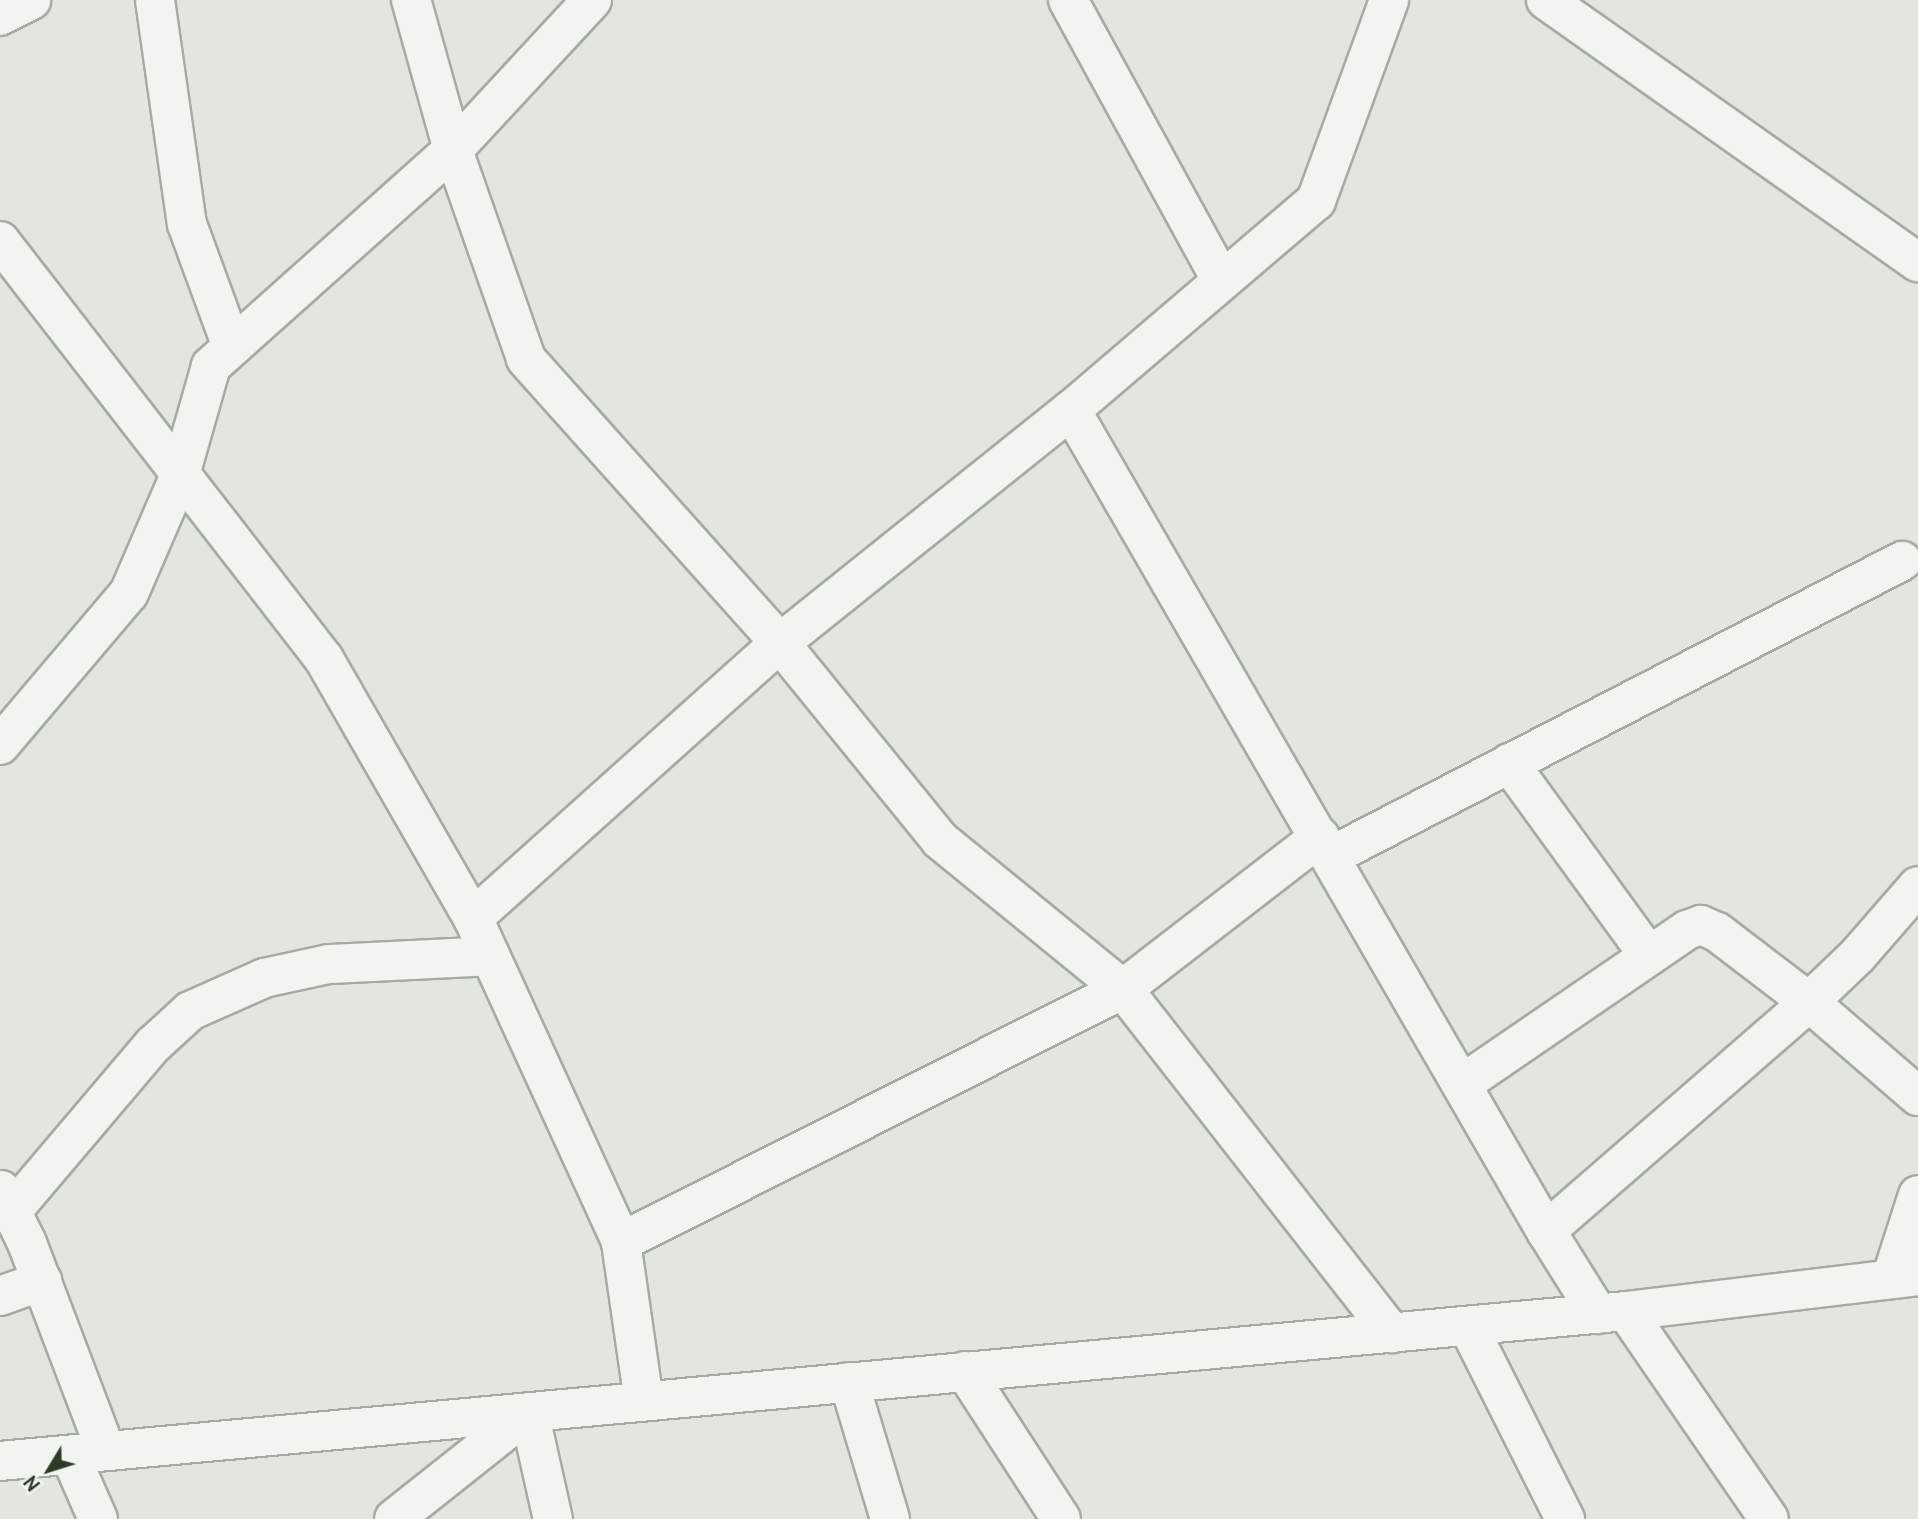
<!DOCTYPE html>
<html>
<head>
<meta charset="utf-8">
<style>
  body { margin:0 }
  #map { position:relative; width:1918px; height:1519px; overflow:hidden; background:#e1e6de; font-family:Cabin,sans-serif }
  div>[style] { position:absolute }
  .roads { filter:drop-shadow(2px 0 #a4aca0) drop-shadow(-2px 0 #a4aca0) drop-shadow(0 2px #a4aca0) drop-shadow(0 -2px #a4aca0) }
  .minor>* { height:38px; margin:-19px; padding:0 19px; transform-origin:19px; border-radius:19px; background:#f1f5f0 }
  span { translate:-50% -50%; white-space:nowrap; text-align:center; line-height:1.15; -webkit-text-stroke:5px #eff4ed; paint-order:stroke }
  .north { position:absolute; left:14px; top:1435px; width:70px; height:70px; -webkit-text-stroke:5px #eff4ed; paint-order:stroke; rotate:232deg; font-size:19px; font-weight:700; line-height:28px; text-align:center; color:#2e3b29 }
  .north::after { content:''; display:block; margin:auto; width:24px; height:32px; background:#2e3b29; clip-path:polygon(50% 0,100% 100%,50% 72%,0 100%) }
</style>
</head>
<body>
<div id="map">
  <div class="roads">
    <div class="minor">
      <div style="left:155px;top:0;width:226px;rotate:81.9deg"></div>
      <div style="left:187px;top:224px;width:131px;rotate:69.9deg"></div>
      <div style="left:592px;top:0;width:205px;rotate:132.8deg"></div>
      <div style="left:453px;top:150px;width:221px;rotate:70.7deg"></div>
      <div style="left:526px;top:359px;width:381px;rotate:48.2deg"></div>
      <div style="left:780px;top:643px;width:254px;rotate:50.9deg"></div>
      <div style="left:940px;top:840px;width:236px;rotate:39.2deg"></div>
      <div style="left:1123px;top:989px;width:437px;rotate:52deg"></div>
      <div style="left:1068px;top:0;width:320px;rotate:61.3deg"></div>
      <div style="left:1546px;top:0;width:455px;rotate:35.2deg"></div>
      <div style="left:0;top:16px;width:35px;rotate:-27deg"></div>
      <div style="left:0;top:241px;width:529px;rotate:52.22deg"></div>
      <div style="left:324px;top:659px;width:299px;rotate:60.1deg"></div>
      <div style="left:473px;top:918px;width:356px;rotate:65.4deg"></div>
      <div style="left:621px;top:1242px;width:161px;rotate:81.8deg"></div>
      <div style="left:1071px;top:410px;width:949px;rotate:59.95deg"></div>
      <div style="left:1546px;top:1231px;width:98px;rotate:57.9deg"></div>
      <div style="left:0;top:745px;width:199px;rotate:-49.7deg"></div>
      <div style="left:129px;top:593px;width:129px;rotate:-66.6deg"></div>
      <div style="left:180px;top:475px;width:113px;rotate:-74.1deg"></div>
      <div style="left:211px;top:366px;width:324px;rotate:-41.8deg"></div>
      <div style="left:453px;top:150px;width:156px;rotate:-105.6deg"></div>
      <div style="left:1509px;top:763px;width:238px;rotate:54deg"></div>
      <div style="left:1331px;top:856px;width:643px;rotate:-27.32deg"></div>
      <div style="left:473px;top:918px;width:412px;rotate:-41.9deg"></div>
      <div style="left:780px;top:643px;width:373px;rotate:-38.7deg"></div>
      <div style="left:1071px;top:410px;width:322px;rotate:-40.5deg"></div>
      <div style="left:1316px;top:201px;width:214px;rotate:-70deg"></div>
      <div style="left:1462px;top:1084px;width:273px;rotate:-34.4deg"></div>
      <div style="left:1687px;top:930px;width:15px;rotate:-20deg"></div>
      <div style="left:1701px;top:925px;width:17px;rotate:24deg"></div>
      <div style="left:1717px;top:932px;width:116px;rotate:37.3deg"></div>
      <div style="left:1809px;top:1002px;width:144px;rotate:40.8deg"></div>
      <div style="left:1px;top:1190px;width:59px;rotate:63.9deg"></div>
      <div style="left:27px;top:1243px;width:222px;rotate:69.2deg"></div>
      <div style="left:12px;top:1211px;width:218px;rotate:-49.7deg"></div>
      <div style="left:153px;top:1045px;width:50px;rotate:-42.6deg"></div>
      <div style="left:190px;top:1011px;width:81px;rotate:-24deg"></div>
      <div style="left:264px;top:978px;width:66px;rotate:-12.2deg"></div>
      <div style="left:329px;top:964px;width:161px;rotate:-2.8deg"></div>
      <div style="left:1546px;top:1231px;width:349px;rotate:-41deg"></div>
      <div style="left:1809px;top:1002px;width:68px;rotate:-43.8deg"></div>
      <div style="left:1858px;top:955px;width:91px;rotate:-49deg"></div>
      <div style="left:621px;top:1242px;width:562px;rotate:-26.75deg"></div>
      <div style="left:1123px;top:989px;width:249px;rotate:-37.7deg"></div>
      <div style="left:1891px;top:1279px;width:88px;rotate:-72.2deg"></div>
      <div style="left:0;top:1296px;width:45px;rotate:-19.7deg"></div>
      <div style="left:1626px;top:1311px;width:252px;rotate:55.5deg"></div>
      <div style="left:1468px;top:1326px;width:216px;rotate:63.3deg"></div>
      <div style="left:965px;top:1371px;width:176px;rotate:57deg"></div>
      <div style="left:849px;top:1382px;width:143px;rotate:73.3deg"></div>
      <div style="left:70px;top:1455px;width:70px;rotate:66.4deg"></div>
      <div style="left:0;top:1461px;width:1633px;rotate:-5.27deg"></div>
      <div style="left:1626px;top:1311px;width:294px;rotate:-6.8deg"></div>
      <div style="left:394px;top:1519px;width:172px;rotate:-38.4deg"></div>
      <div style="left:529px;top:1412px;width:110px;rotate:77.4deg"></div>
    </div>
  </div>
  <div class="north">N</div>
</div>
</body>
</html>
